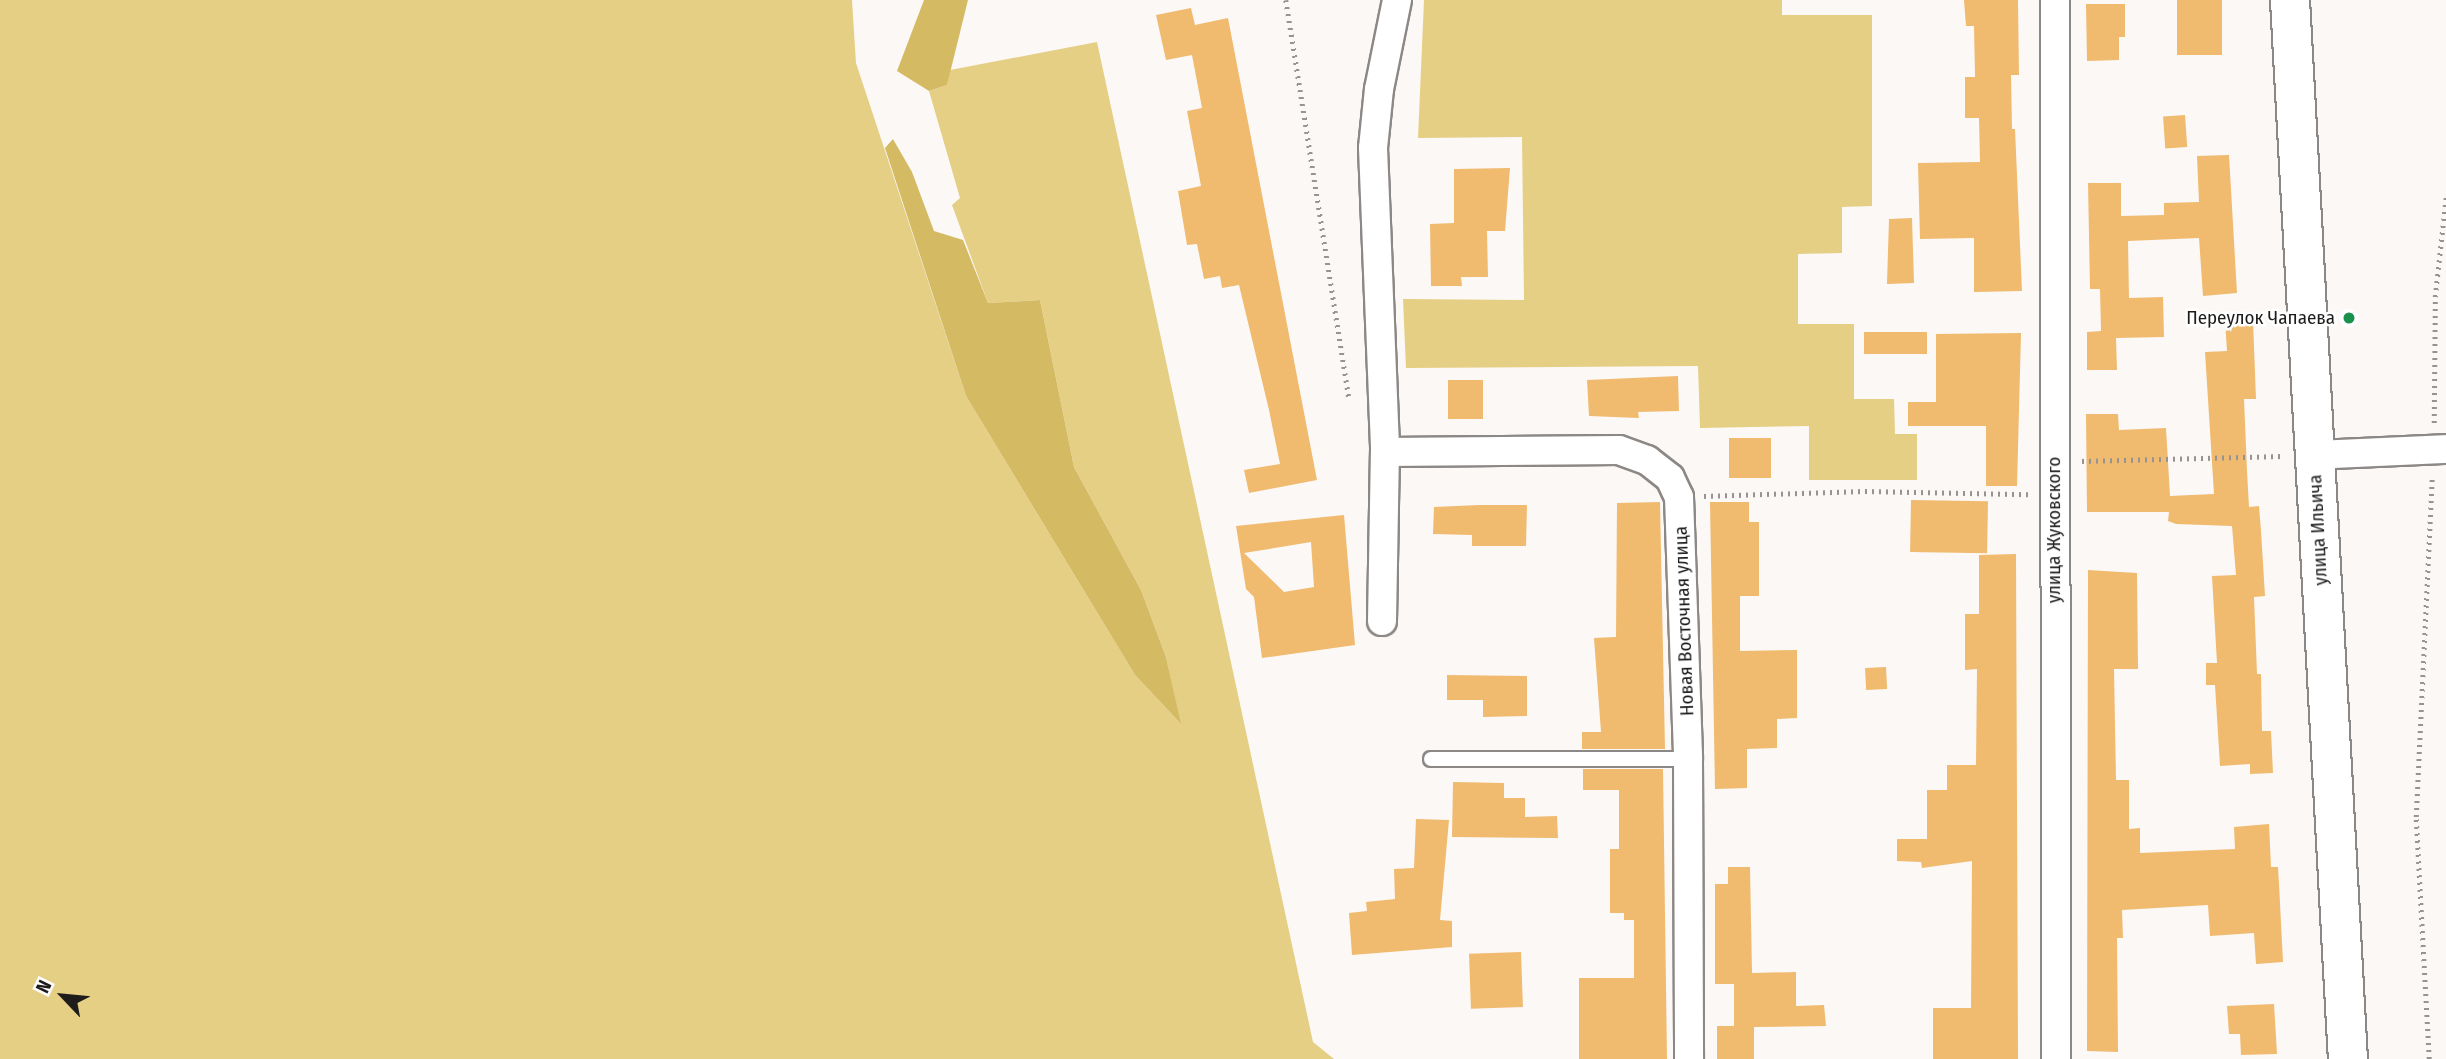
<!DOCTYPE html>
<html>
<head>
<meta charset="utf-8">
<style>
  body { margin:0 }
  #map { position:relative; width:2446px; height:1059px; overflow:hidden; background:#fcf8f6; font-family:"Fira Sans Condensed",sans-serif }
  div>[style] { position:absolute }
  .green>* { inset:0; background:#e5cf85 }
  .forest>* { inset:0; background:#d4bb63 }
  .building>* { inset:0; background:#f0ba6f; transform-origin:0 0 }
  .path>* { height:4.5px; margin-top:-2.25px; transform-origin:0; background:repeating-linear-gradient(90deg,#969392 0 2px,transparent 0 7px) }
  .roads { filter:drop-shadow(2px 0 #8c8886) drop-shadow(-2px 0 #8c8886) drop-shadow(0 2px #8c8886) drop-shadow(0 -2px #8c8886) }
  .service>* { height:14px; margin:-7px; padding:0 7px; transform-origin:7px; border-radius:7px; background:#fff }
  .minor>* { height:28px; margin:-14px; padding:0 14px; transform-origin:14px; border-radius:14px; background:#fff }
  .primary>* { height:38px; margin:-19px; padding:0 19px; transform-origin:19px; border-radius:19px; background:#fff }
  .dots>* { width:19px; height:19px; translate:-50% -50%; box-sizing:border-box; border:4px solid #fff; border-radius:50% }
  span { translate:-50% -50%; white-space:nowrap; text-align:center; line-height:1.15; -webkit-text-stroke:5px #fff; paint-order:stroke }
  .poi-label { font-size:19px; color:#1d1c1b }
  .right { translate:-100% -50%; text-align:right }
  .street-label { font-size:19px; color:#1d1c1b }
  .north { position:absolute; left:28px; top:961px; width:70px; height:70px; -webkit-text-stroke:5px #fff; paint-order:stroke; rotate:296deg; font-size:19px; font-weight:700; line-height:28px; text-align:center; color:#1d1c1b }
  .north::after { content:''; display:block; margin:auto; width:24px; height:32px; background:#1d1c1b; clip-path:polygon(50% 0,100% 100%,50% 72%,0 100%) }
</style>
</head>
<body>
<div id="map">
  <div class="green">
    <div style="clip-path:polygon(0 0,852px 0,856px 63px,966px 396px,1135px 675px,1180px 723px,1166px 657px,1141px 590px,1074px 467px,1040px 300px,988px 303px,952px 205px,960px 198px,929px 91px,947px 85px,950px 70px,1097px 42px,1313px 1042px,1334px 1059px,0 1059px)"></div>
    <div style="clip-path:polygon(1424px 0,1782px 0,1782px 15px,1872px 15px,1872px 206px,1842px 207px,1842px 253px,1798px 254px,1798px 324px,1854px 324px,1854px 399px,1894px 399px,1895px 434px,1917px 434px,1917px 480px,1809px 480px,1809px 426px,1700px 428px,1698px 366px,1406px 368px,1403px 299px,1524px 300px,1522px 137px,1418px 138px)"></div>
  </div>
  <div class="forest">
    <div style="clip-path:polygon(924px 0,968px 0,947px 85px,929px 91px,897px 71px)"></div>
    <div style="clip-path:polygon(893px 139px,912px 172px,934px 231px,963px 240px,988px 303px,1040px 300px,1074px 467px,1141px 590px,1166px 657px,1181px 724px,1135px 675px,966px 396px,885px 148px)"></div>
  </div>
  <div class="building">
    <div style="clip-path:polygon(1964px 0,2018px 0,2019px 75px,2011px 75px,2012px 129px,2015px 129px,2022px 291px,1974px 292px,1974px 238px,1920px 239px,1918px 163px,1980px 162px,1979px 118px,1965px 118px,1965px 77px,1975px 77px,1974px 26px,1966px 26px)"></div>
    <div style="left:2177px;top:0;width:45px;height:55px"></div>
    <div style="clip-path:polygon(2086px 4px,2125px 4px,2125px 37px,2119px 37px,2119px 60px,2087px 61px)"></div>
    <div style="clip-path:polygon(1191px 8px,1195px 25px,1228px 18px,1317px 480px,1249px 493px,1244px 470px,1280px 464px,1269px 410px,1239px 285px,1222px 288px,1220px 276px,1204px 279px,1197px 244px,1187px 245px,1178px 191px,1201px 186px,1187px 111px,1202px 108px,1192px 55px,1166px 60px,1156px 15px)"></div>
    <div style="left:2185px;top:115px;width:32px;height:22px;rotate:86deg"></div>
    <div style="clip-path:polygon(2229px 155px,2237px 293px,2203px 296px,2199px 238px,2128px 241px,2129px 298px,2163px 297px,2164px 337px,2116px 338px,2117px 370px,2087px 370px,2087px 332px,2101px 331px,2100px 289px,2090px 289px,2088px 183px,2121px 183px,2121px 216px,2164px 215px,2164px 203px,2199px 202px,2197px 156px)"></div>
    <div style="clip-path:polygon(1510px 168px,1505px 231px,1487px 231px,1488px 277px,1461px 277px,1462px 286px,1431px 286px,1430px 224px,1454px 223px,1454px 169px)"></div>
    <div style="clip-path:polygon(1912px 218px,1914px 283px,1887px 284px,1889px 219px)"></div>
    <div style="clip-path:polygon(2253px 320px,2256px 399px,2244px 399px,2247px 471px,2249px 507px,2259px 506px,2261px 531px,2265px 596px,2254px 597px,2257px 674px,2261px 674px,2262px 731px,2271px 731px,2273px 773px,2250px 774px,2250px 764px,2220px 766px,2215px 685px,2206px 685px,2206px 663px,2217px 663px,2212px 576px,2236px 575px,2232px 526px,2176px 524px,2168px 521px,2169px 512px,2087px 512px,2086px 414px,2118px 414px,2119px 430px,2166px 428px,2170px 496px,2214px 494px,2205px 352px,2227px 351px,2225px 321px)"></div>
    <div style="left:1927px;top:332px;width:22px;height:63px;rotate:90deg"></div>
    <div style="clip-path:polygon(2021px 333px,2017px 486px,1986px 486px,1986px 426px,1908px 426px,1908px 402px,1936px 402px,1936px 334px)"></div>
    <div style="clip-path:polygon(1678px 376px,1679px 411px,1638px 412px,1639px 418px,1589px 416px,1587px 380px)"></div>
    <div style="left:1483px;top:380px;width:39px;height:35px;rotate:90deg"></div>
    <div style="left:1729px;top:438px;width:42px;height:40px"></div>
    <div style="left:1911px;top:500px;width:77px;height:52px;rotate:1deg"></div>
    <div style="clip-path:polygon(1660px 502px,1665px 749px,1582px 749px,1582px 732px,1601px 732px,1594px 638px,1616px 637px,1617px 503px)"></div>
    <div style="clip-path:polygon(1710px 502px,1749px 502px,1749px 522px,1759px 522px,1759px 596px,1740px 596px,1740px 651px,1797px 650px,1797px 718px,1777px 719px,1777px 748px,1747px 749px,1747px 788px,1715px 789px)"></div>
    <div style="clip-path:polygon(1479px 505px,1527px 505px,1526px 546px,1472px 546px,1472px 535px,1433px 534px,1434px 507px)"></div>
    <div style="clip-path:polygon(evenodd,1344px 515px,1355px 645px,1262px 658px,1254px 597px,1246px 589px,1236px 526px,1344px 515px,1311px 542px,1314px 587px,1284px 592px,1244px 553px,1311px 542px)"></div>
    <div style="clip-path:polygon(2016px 554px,2018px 1059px,1933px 1059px,1933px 1008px,1971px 1008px,1972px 861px,1922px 868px,1921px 862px,1897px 861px,1897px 839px,1927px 839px,1927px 790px,1947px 790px,1947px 765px,1976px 765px,1977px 669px,1965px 670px,1965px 614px,1979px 614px,1979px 555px)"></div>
    <div style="clip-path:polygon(2088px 570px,2137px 573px,2138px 669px,2114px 669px,2116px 780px,2129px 780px,2129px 829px,2140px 828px,2140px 853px,2235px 849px,2234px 827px,2269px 824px,2271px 867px,2278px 867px,2279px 884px,2283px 962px,2256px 964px,2254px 933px,2210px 936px,2208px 905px,2122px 910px,2123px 938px,2117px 938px,2118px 1052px,2087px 1051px)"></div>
    <div style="left:1886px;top:667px;width:22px;height:21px;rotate:87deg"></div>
    <div style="clip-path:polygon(1447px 675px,1527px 676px,1527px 716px,1483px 717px,1483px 700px,1447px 700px)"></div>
    <div style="clip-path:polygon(1583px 769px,1663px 769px,1667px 1059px,1579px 1059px,1579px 978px,1634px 978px,1634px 920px,1624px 920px,1624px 913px,1610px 913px,1610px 849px,1619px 849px,1619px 790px,1583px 790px)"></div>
    <div style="clip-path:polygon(1453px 782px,1504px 783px,1504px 798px,1525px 798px,1525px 817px,1557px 816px,1558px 838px,1452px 837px)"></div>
    <div style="clip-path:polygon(1416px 819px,1449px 820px,1440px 920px,1452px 921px,1452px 947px,1352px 955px,1349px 913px,1367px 911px,1366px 902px,1395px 899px,1394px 869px,1414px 868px)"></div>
    <div style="clip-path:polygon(1728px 867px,1750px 867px,1752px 973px,1796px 972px,1796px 1006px,1824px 1005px,1826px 1026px,1754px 1027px,1754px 1059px,1717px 1059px,1717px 1026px,1734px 1026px,1734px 984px,1715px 984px,1715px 884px,1728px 884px)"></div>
    <div style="left:1521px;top:952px;width:55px;height:52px;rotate:88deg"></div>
    <div style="clip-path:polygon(2274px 1004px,2277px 1054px,2241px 1055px,2240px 1034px,2229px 1034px,2227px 1006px)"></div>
  </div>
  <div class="path">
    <div style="left:1286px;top:0;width:402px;rotate:81deg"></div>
    <div style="left:2434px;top:423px;width:126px;rotate:-89.5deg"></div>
    <div style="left:2435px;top:297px;width:101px;rotate:-83.7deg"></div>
    <div style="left:2082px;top:461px;width:201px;rotate:-1.4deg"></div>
    <div style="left:1704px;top:496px;width:161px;rotate:-1.8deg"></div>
    <div style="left:1865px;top:491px;width:163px;rotate:1.1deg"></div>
    <div style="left:2429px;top:1059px;width:242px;rotate:-93.1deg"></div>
    <div style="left:2416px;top:817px;width:339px;rotate:-87.3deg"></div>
  </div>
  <div class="roads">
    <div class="service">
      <div style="left:1431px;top:759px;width:257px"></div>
    </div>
    <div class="minor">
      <div style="left:1397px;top:0;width:91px;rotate:101.4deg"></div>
      <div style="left:1379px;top:89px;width:59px;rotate:95.8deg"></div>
      <div style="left:1373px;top:148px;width:304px;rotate:87.7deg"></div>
      <div style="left:1385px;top:452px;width:234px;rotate:-0.5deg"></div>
      <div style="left:1619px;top:450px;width:30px;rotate:20deg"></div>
      <div style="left:1647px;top:460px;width:29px;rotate:38deg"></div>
      <div style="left:1670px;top:478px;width:21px;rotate:65deg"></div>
      <div style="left:1679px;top:497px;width:262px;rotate:88deg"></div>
      <div style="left:1688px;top:759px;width:300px;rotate:89.8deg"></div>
      <div style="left:2055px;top:0;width:1059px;rotate:89.95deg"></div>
      <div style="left:2314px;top:455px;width:132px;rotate:-2.6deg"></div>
      <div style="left:1382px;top:621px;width:169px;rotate:-89deg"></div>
    </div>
    <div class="primary">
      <div style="left:2290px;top:0;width:1061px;rotate:86.87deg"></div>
    </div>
  </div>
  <div class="dots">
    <div style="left:2349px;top:318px;background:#1a924e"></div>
  </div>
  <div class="poi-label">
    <span class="right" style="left:2335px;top:318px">Переулок Чапаева</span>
  </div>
  <div class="street-label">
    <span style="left:2054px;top:530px;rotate:-90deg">улица Жуковского</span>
    <span style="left:2318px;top:530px;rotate:-93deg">улица Ильича</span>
    <span style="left:1684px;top:621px;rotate:-92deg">Новая Восточная улица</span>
  </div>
  <div class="north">N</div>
</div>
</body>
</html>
